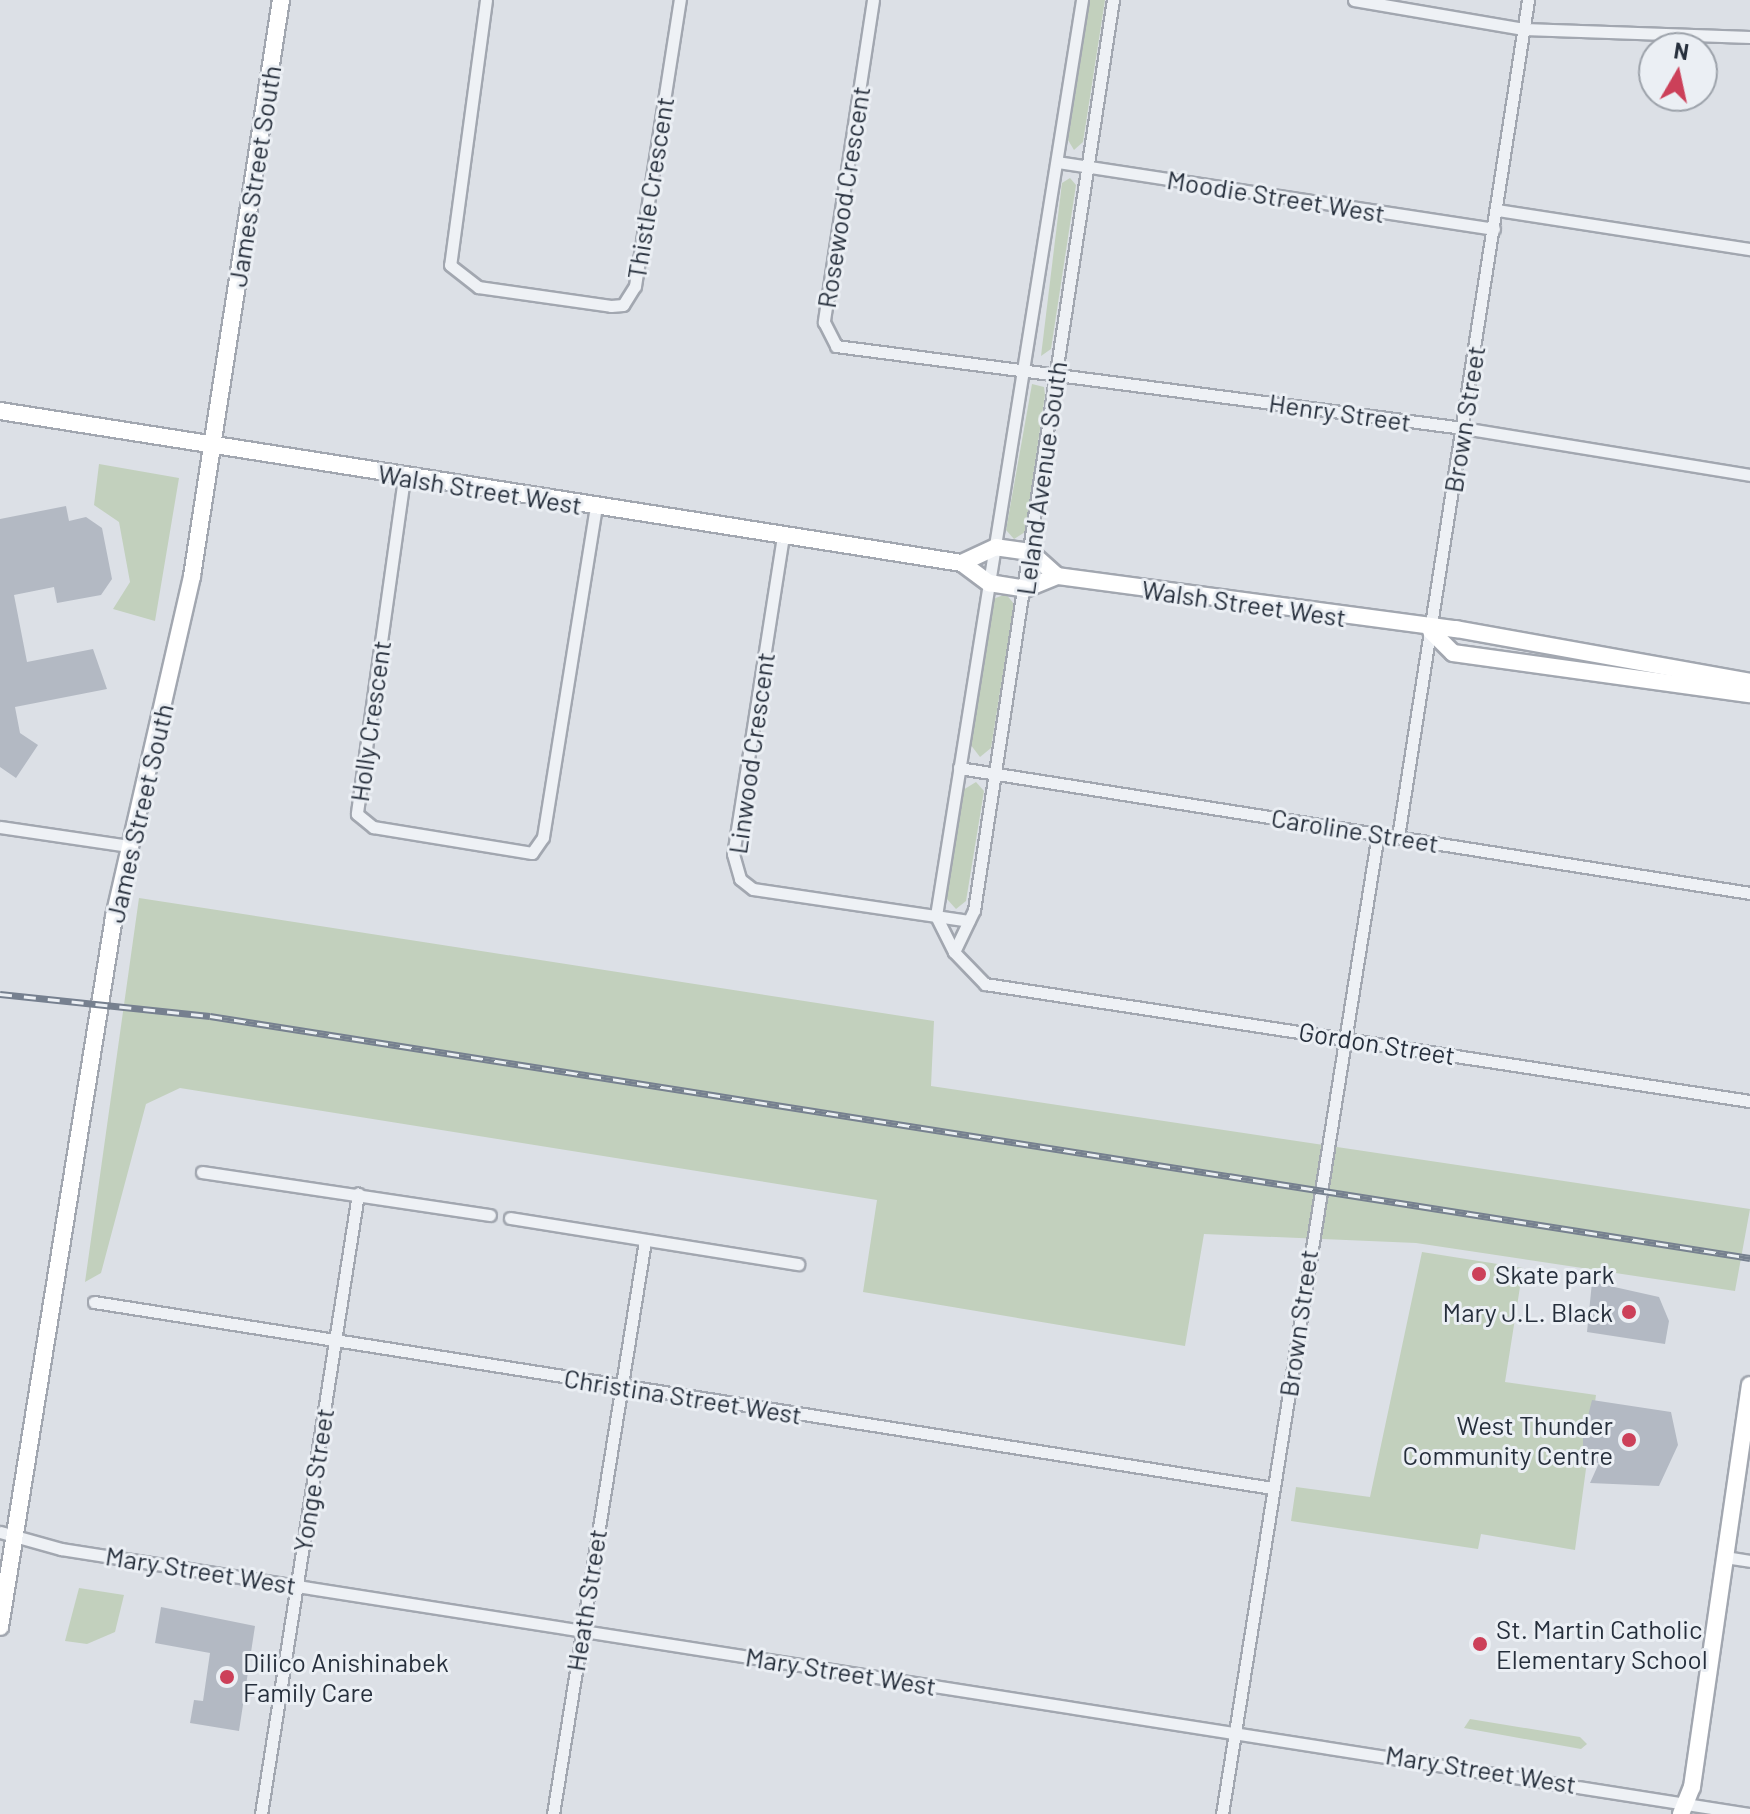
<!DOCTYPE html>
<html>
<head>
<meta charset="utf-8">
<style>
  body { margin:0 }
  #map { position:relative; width:1750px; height:1814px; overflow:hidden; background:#dce0e6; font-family:Barlow,sans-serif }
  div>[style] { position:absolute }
  .green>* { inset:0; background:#c2d0bd }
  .building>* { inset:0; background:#b3b9c3 }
  .roads { filter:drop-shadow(2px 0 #a2a7b0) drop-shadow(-2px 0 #a2a7b0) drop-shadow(0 2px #a2a7b0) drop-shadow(0 -2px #a2a7b0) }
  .street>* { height:11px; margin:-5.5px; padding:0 5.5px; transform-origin:5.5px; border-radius:5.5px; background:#eef1f5 }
  .secondary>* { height:16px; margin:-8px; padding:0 8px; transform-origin:8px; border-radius:8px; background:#fff }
  .rail>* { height:7px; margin-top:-3.5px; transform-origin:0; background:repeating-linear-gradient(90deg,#ebeff4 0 12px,#76808f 0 24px); box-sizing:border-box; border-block:2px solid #76808f }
  .dots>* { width:22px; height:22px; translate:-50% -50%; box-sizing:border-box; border:4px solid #ebeff4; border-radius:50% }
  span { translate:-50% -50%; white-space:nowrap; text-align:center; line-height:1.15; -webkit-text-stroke:6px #ebeff4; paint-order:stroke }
  .street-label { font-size:26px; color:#262f3c }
  .poi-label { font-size:26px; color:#262f3c }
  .left { translate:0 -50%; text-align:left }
  .right { translate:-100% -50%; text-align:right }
  .north { position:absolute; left:1638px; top:32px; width:80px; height:80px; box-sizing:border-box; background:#ebeff4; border:2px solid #9ca2aa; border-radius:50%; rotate:9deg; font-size:22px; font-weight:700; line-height:32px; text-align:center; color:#262f3c }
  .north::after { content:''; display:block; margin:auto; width:28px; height:36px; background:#cc4059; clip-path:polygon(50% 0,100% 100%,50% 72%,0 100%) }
</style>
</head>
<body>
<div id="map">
  <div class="green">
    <div style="clip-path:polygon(1090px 0,1105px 0,1083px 142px,1074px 150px,1068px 140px)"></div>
    <div style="clip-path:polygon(1070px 178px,1076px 185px,1051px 349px,1041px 356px,1062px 183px)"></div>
    <div style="clip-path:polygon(1032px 384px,1044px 387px,1045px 395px,1025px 532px,1014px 539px,1006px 530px)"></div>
    <div style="clip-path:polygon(99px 464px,179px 478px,155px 621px,113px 609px,130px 582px,119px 522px,94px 505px)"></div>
    <div style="clip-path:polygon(1006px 594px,1014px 604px,991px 748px,980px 757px,970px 744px,993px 599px)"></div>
    <div style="clip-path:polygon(976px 782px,984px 791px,966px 901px,956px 909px,946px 898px,963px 790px)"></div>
    <div style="clip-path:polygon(139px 898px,934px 1021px,931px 1086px,1750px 1209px,1735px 1291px,1416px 1243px,1204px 1234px,1185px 1346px,863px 1292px,877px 1200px,180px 1088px,146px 1104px,101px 1273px,85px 1282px)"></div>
    <div style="clip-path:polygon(1422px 1252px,1523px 1268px,1505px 1382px,1596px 1395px,1575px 1550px,1481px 1534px,1478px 1549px,1291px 1521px,1296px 1487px,1370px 1497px)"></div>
    <div style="clip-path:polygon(79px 1588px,124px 1595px,115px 1632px,87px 1644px,65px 1641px)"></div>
    <div style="clip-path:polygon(1470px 1719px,1580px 1737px,1587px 1744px,1581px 1749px,1464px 1728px)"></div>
  </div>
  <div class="building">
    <div style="clip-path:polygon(66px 506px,69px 521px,86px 517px,102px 528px,112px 579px,101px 595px,57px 603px,54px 587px,14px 595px,27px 662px,93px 649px,107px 689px,15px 707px,20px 733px,38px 745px,16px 778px,0 767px,0 519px)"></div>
    <div style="clip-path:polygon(1592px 1282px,1659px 1297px,1669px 1321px,1665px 1344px,1587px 1332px)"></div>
    <div style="clip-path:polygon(1592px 1400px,1671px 1412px,1678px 1445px,1659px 1486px,1590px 1483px,1599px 1463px,1583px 1461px,1583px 1436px)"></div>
    <div style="clip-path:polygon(161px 1607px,255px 1626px,239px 1731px,190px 1723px,194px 1700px,203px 1701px,210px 1653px,155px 1643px)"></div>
  </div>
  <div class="roads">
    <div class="street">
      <div style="left:486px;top:0;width:267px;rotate:97.7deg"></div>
      <div style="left:450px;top:265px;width:36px;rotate:38deg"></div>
      <div style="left:478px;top:287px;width:134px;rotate:8.1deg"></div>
      <div style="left:611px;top:306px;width:12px;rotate:-5deg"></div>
      <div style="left:623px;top:305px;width:22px;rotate:-58deg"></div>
      <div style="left:635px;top:286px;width:290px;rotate:-81.1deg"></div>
      <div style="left:873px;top:0;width:326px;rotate:98.7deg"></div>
      <div style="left:824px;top:322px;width:27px;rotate:63deg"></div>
      <div style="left:836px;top:346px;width:632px;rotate:7.45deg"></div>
      <div style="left:1463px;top:428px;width:291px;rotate:9.3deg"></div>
      <div style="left:1082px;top:0;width:928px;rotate:99.06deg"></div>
      <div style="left:936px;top:916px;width:40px;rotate:63.4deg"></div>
      <div style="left:954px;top:952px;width:45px;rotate:45.9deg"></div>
      <div style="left:985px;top:984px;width:774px;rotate:8.7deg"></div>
      <div style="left:1354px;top:0;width:172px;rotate:9.7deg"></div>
      <div style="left:1524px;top:29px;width:226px;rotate:2deg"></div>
      <div style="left:1057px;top:162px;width:442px;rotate:8.7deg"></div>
      <div style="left:1497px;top:210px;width:256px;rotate:8.8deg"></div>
      <div style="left:404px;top:478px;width:339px;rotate:98deg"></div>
      <div style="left:357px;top:814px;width:21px;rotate:39deg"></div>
      <div style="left:373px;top:827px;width:161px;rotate:9.3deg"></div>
      <div style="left:532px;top:853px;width:19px;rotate:-55deg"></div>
      <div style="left:543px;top:837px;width:334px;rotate:-80.9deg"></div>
      <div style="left:783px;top:536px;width:322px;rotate:98.9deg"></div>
      <div style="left:733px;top:854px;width:26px;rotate:74deg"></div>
      <div style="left:740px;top:879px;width:16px;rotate:38deg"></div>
      <div style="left:753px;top:889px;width:218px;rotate:8.4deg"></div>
      <div style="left:959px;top:768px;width:801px;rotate:8.98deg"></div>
      <div style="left:0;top:827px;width:130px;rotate:8.4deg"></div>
      <div style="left:1398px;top:837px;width:847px;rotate:-81.17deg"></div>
      <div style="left:954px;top:952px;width:47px;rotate:-64.5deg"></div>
      <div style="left:974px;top:910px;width:921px;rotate:-81.32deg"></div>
      <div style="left:202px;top:1172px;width:291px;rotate:8.5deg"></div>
      <div style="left:510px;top:1218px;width:292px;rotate:9.1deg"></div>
      <div style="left:94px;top:1302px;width:1194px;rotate:8.97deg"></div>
      <div style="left:0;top:1532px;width:63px;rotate:15.6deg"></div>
      <div style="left:61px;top:1549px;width:1710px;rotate:8.92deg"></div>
      <div style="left:1725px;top:1557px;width:25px;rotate:9deg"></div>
      <div style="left:261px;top:1814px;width:628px;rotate:-81.11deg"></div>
      <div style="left:553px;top:1814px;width:580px;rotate:-80.88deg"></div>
      <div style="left:1222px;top:1814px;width:993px;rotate:-80.96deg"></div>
    </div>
    <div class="secondary">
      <div style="left:0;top:411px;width:974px;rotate:8.98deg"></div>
      <div style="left:962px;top:563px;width:34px;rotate:37deg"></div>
      <div style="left:989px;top:583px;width:36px;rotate:9deg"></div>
      <div style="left:1025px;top:589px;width:35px;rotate:-22deg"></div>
      <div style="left:1057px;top:576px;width:36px;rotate:-138deg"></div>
      <div style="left:1030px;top:552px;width:34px;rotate:-172deg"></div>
      <div style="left:996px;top:547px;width:38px;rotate:155deg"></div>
      <div style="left:1057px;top:576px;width:403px;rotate:7.6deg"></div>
      <div style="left:1456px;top:629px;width:299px;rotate:10.2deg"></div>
      <div style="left:1431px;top:631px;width:31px;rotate:45deg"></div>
      <div style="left:1453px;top:653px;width:300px;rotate:7.9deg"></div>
      <div style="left:0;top:1627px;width:719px;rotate:-80.88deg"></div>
      <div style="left:114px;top:917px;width:350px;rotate:-77.1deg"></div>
      <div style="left:192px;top:576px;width:583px;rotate:-81.22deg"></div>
      <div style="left:1681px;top:1814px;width:29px;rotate:-68deg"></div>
      <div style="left:1692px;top:1787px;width:406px;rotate:-81.8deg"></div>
    </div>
  </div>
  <div class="rail">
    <div style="left:0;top:994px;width:211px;rotate:6deg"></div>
    <div style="left:210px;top:1016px;width:1559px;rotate:8.93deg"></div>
  </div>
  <div class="dots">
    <div style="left:1479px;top:1274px;background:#cc4059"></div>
    <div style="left:1629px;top:1312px;background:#cc4059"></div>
    <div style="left:1629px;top:1440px;background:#cc4059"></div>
    <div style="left:1480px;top:1644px;background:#cc4059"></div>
    <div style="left:227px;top:1677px;background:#cc4059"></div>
  </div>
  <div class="street-label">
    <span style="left:254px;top:176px;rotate:-81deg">James Street South</span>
    <span style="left:650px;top:188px;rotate:-81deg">Thistle Crescent</span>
    <span style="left:1276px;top:196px;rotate:9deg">Moodie Street West</span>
    <span style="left:843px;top:197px;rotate:-81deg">Rosewood Crescent</span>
    <span style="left:1340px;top:412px;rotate:8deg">Henry Street</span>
    <span style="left:1464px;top:419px;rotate:-81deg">Brown Street</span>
    <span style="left:1041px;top:478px;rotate:-82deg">Leland Avenue South</span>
    <span style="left:480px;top:489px;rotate:9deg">Walsh Street West</span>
    <span style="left:1244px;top:603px;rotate:8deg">Walsh Street West</span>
    <span style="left:370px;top:721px;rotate:-82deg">Holly Crescent</span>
    <span style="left:751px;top:753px;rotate:-82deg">Linwood Crescent</span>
    <span style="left:139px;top:813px;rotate:-77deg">James Street South</span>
    <span style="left:1355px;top:830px;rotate:9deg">Caroline Street</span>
    <span style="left:1377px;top:1043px;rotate:9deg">Gordon Street</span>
    <span style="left:1298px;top:1323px;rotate:-82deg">Brown Street</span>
    <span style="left:683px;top:1396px;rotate:9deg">Christina Street West</span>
    <span style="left:313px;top:1480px;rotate:-81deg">Yonge Street</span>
    <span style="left:201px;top:1570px;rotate:9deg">Mary Street West</span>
    <span style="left:586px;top:1600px;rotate:-81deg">Heath Street</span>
    <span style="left:841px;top:1671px;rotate:9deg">Mary Street West</span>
    <span style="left:1481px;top:1769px;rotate:9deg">Mary Street West</span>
  </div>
  <div class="poi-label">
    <span class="left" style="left:1495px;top:1274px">Skate park</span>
    <span class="right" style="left:1613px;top:1312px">Mary J.L. Black</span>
    <span class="right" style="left:1613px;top:1440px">West Thunder<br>Community Centre</span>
    <span class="left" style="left:1496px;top:1644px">St. Martin Catholic<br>Elementary School</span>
    <span class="left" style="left:243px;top:1677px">Dilico Anishinabek<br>Family Care</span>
  </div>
  <div class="north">N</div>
</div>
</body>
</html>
